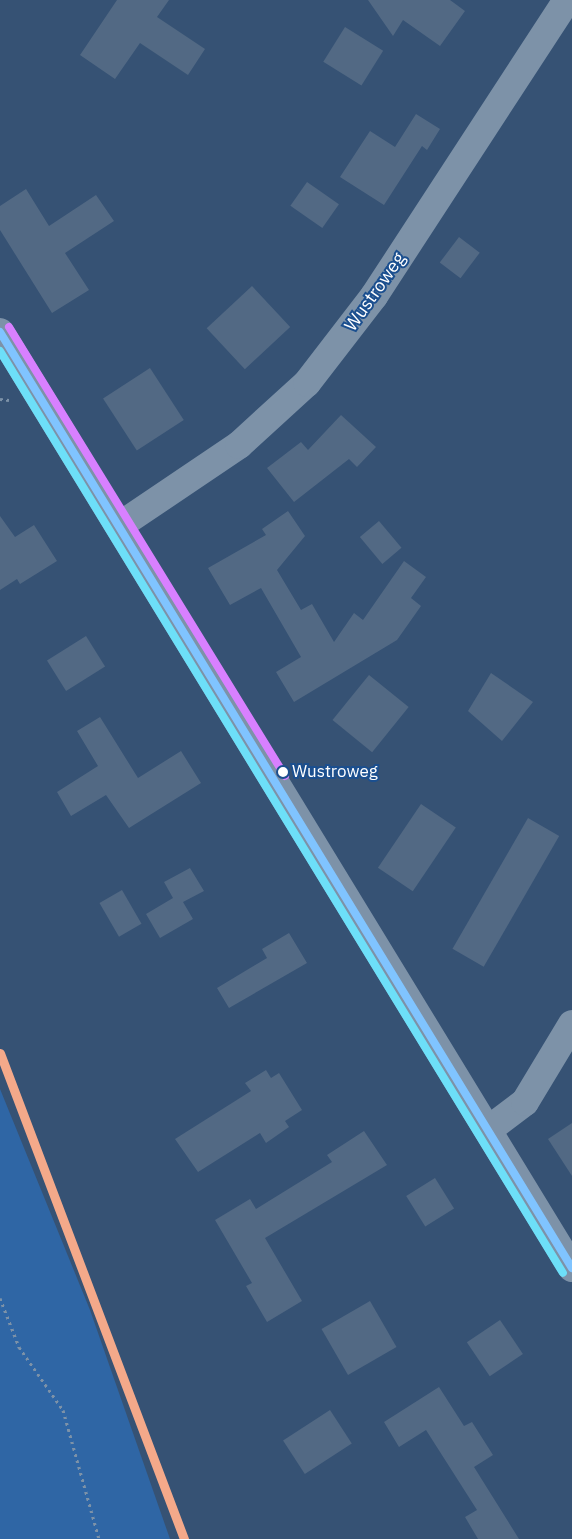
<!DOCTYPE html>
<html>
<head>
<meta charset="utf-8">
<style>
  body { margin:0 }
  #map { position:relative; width:572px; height:1539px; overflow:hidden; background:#365274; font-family:"IBM Plex Sans",sans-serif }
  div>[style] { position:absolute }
  .green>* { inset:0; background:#2f66a5 }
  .building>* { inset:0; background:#526984; transform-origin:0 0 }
  .path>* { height:3px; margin-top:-1.5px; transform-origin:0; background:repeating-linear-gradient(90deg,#7d92a8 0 2.5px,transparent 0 6.5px) }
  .minor>* { height:28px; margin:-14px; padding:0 14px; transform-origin:14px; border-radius:14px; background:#7d92a8 }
  .bus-1>* { height:8px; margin:-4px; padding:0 4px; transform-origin:4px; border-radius:4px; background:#80c4ff }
  .bus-2>* { height:8px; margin:-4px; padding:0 4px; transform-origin:4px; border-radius:4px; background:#6ddff8 }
  .bus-3>* { height:8px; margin:-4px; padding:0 4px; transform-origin:4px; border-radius:4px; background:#d880ff }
  .rail-1>* { height:9px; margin:-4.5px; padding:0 4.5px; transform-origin:4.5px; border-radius:4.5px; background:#f4a98a }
  .dots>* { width:14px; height:14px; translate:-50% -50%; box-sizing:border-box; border:2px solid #1b4f8f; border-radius:50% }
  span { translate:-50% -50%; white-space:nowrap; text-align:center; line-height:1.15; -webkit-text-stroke:4px #1b4f8f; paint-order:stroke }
  .bus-label { font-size:17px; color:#fff }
  .left { translate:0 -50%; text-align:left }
  .street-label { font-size:18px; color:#fff }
</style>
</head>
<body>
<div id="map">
  <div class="green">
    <div style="clip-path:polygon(0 1089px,90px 1310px,170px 1539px,0 1539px)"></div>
  </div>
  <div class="building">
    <div style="clip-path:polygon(117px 0,169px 0,157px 17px,205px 49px,188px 75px,140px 43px,115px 79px,80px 55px)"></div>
    <div style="clip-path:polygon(368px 0,450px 0,465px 11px,440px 46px,403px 20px,393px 36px)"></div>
    <div style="left:345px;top:27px;width:45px;height:41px;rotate:32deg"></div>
    <div style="clip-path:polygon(416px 114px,440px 129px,427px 150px,422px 146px,384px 205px,340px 177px,370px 131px,395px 147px)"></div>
    <div style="left:307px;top:182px;width:39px;height:29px;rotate:35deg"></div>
    <div style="clip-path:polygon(26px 189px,49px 226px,96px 195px,114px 221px,65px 253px,89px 290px,52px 313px,0 230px,0 206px)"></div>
    <div style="left:459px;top:237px;width:26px;height:32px;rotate:37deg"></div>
    <div style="left:252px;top:286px;width:56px;height:62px;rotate:47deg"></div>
    <div style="left:150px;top:368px;width:62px;height:56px;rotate:57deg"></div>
    <div style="clip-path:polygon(341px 415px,376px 447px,357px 467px,349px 459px,294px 502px,267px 468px,301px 442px,308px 450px)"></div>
    <div style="clip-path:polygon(288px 511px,305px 536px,277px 570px,301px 610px,312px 604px,334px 642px,354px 613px,363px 620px,404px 561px,426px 577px,411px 598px,421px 606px,397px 640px,294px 702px,276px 672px,301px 657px,261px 588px,230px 605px,208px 568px,266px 535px,262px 529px)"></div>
    <div style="clip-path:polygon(0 516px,15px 537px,34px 525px,57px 561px,20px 584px,17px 579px,0 590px)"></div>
    <div style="left:379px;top:521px;width:35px;height:25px;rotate:50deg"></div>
    <div style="left:86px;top:636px;width:36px;height:46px;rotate:58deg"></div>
    <div style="clip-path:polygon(491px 673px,533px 702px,502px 741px,468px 711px)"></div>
    <div style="left:369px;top:675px;width:51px;height:58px;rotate:39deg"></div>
    <div style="clip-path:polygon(100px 717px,138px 778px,181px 751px,201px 783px,129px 828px,106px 795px,71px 816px,57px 792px,98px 766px,77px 731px)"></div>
    <div style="left:421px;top:804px;width:42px;height:77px;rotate:34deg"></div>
    <div style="left:528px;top:818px;width:36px;height:151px;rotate:30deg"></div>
    <div style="clip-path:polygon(190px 868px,204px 891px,183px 902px,193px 919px,160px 938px,146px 914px,173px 898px,164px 882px)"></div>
    <div style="left:122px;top:890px;width:39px;height:26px;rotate:60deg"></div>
    <div style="clip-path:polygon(289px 933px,307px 963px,229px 1008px,217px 988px,267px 958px,262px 949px)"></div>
    <div style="clip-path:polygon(266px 1070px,271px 1078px,279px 1073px,302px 1110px,285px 1121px,289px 1127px,266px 1143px,260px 1133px,198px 1172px,175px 1139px,251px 1091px,245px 1083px)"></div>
    <div style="clip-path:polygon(572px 1123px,572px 1176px,548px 1139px)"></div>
    <div style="clip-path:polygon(364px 1131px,387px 1165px,265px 1238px,302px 1301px,267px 1322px,246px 1286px,252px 1283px,215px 1220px,250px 1199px,256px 1209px,332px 1162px,327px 1155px)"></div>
    <div style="left:435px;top:1178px;width:36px;height:34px;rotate:58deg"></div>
    <div style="left:370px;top:1301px;width:53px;height:56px;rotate:60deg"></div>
    <div style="left:500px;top:1320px;width:41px;height:40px;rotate:56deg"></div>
    <div style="clip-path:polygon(439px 1387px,464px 1426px,472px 1422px,493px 1455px,474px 1467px,519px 1539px,478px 1539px,465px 1517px,477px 1510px,426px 1430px,399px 1447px,384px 1422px)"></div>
    <div style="left:330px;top:1410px;width:40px;height:56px;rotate:57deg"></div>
  </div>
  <div class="path">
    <div style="left:0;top:399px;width:9px;rotate:6deg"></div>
    <div style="left:0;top:1298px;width:53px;rotate:68.8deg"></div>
    <div style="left:19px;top:1347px;width:77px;rotate:55.1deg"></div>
    <div style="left:63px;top:1410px;width:134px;rotate:74.4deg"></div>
  </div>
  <div class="minor">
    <div style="left:0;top:332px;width:1097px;rotate:58.57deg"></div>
    <div style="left:119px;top:526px;width:145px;rotate:-34deg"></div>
    <div style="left:239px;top:445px;width:92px;rotate:-42.4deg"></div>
    <div style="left:307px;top:383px;width:110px;rotate:-52.4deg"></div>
    <div style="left:374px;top:296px;width:353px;rotate:-56.9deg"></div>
    <div style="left:488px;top:1130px;width:46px;rotate:-37.1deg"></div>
    <div style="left:525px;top:1102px;width:91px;rotate:-58.9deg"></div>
  </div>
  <div class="bus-1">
    <div style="left:0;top:332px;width:1097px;rotate:58.57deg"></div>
  </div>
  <div class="bus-2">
    <div style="left:0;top:351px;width:1080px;rotate:58.59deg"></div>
  </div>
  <div class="bus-3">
    <div style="left:9px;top:327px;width:527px;rotate:58.42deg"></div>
  </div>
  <div class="rail-1">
    <div style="left:0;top:1053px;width:520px;rotate:69.26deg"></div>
  </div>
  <div class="dots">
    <div style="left:283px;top:772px;background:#fff"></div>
  </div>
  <div class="bus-label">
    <span class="left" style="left:292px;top:772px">Wustroweg</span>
  </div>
  <div class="street-label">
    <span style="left:375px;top:292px;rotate:-55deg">Wustroweg</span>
  </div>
</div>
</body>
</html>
